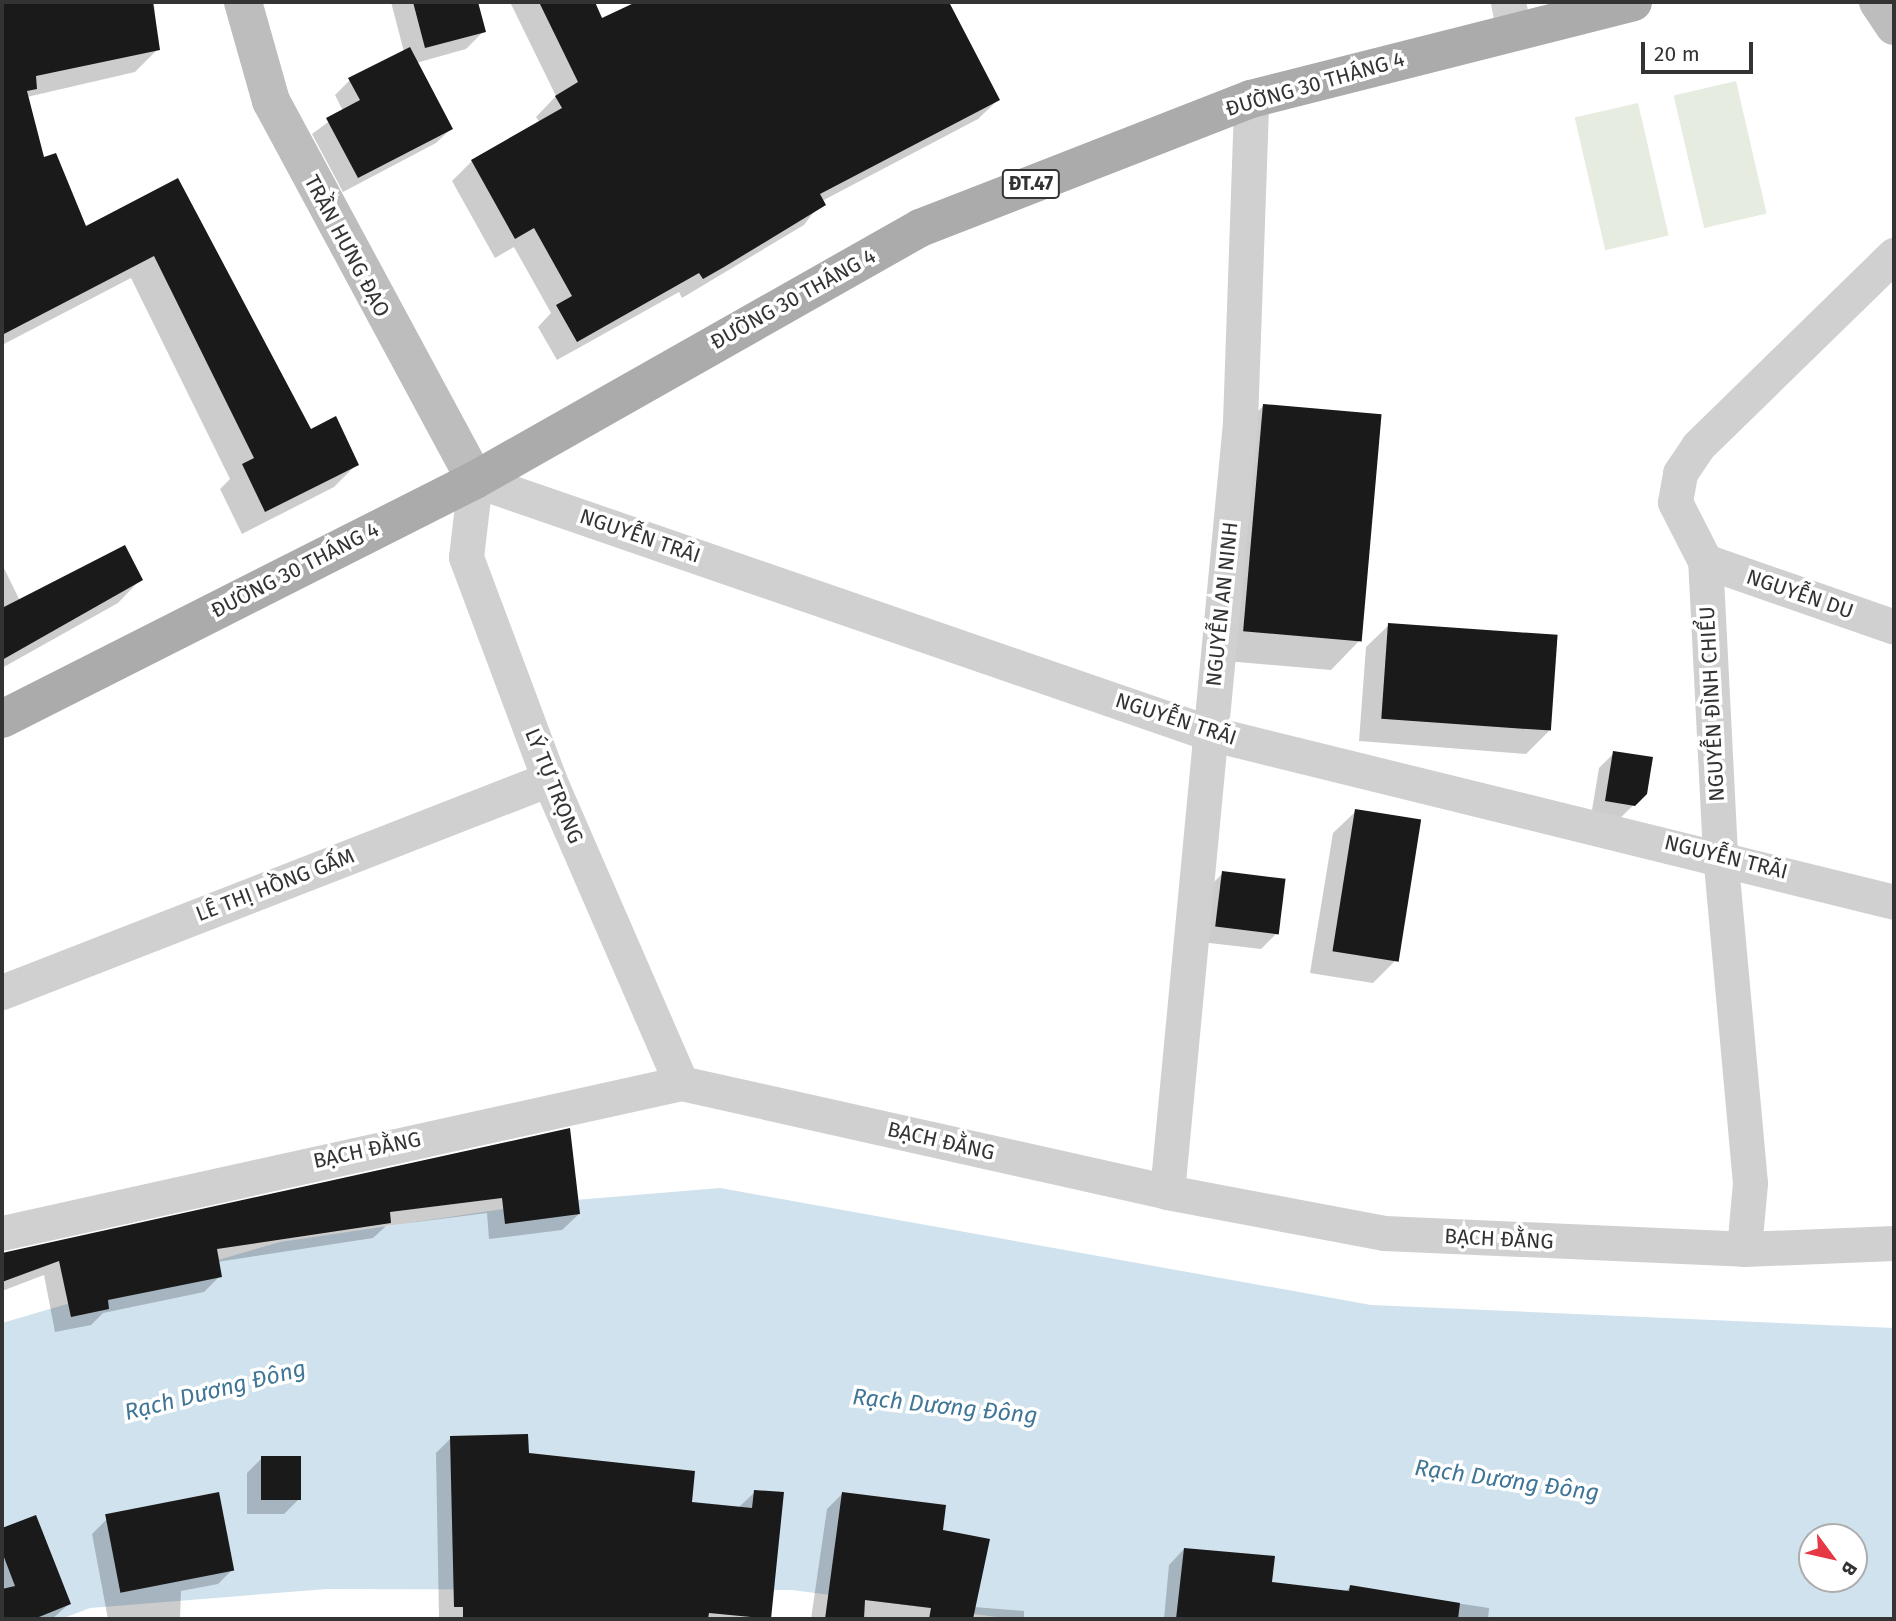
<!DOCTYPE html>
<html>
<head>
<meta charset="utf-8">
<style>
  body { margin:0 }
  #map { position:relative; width:1896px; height:1621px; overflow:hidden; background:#fff; font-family:"Fira Sans",sans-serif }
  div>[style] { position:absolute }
  .green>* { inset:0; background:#e6ecdf; transform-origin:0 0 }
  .water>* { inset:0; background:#cfe2ee }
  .shadow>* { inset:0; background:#0003 }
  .building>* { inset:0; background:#1a1a1a; transform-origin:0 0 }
  .minor>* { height:35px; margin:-17.5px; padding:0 17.5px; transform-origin:17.5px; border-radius:17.5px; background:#d0d0d0 }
  .secondary>* { height:38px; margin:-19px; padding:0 19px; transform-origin:19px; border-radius:19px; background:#bdbdbd }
  .primary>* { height:38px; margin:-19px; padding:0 19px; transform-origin:19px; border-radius:19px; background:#ababab }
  span { translate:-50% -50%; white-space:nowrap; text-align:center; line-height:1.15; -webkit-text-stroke:7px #fff; paint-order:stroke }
  .shield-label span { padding:2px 5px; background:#fff; border:2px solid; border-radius:5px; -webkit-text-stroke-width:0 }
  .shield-label { font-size:19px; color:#333; font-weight:700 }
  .street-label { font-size:21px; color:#333 }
  .water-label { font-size:23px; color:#3f7597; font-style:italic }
  .frame { position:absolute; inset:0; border:4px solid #333; pointer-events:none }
  .north { position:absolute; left:1798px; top:1523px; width:70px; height:70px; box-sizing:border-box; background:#fff; border:2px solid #adadad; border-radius:50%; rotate:123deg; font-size:19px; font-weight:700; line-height:28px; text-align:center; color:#333 }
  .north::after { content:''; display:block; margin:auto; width:24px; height:32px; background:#e63946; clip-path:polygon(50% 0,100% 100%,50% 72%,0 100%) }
  .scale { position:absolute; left:1641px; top:42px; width:112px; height:32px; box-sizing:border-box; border:4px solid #333; border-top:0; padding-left:9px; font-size:21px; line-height:24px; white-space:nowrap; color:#333; -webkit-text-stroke:5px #fff; paint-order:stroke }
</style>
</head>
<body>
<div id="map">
  <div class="green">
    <div style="left:1736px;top:81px;width:136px;height:64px;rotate:77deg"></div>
    <div style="left:1638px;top:103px;width:136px;height:65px;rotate:77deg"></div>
  </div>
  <div class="water">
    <div style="clip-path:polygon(evenodd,720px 1188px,1371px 1305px,1894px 1328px,1894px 1619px,1012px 1619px,792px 1590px,327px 1589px,90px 1608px,61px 1619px,2px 1619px,2px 1323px,280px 1242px,551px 1202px,720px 1188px,1812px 1537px,1854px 1537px,1854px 1579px,1812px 1579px,1812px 1537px)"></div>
  </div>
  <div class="shadow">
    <div style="clip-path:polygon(2px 2px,154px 2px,158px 49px,135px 72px,27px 97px,43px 160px,85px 228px,178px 181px,310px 432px,357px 464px,334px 487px,242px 534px,220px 489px,230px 479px,131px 278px,2px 345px)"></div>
    <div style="clip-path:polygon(391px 2px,477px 2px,484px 31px,466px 49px,416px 63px,451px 129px,436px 143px,343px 192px,312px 134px,343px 111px,335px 95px,350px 80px,404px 52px)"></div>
    <div style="clip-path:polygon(510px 2px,593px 2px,602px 20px,640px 2px,948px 2px,998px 100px,978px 119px,822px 201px,804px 225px,702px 286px,682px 298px,679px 292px,557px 360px,538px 327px,551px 313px,514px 247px,495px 258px,452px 181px,472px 161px,540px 123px,536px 117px,556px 96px)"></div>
    <div style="clip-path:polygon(1263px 406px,1360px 640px,1331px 670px,1214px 660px,1234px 436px)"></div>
    <div style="clip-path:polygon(2px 564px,20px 601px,141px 579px,118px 603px,2px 668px)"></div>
    <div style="clip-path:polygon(1389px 625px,1549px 731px,1526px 754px,1359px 741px,1366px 647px)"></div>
    <div style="clip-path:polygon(1614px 753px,1646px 793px,1618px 820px,1591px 816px,1599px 768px)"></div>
    <div style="clip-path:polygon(1356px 811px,1396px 960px,1373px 983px,1310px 973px,1333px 833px)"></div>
    <div style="clip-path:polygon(1223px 873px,1276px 934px,1261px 949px,1201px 942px,1208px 888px)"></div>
    <div style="clip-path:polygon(569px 1130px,579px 1214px,562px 1230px,489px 1239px,487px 1213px,386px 1226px,373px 1238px,217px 1262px,220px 1276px,204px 1292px,103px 1313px,91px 1325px,55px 1332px,44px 1275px,2px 1291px,2px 1255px)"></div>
    <div style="clip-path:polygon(451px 1438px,690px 1504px,739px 1507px,755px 1492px,769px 1618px,439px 1619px,436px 1453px)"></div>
    <div style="clip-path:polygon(262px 1458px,299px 1499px,284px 1514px,247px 1514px,247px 1473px)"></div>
    <div style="clip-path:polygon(842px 1494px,941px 1531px,974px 1607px,1024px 1611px,1024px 1619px,811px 1619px,827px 1509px)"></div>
    <div style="clip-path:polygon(35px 1517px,69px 1604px,52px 1619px,2px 1619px,2px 1530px)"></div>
    <div style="clip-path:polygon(106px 1520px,232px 1570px,218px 1584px,181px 1591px,180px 1619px,108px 1619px,92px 1534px)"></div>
    <div style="clip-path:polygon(1184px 1549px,1270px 1584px,1345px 1592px,1350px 1587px,1489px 1608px,1488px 1619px,1164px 1619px,1169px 1565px)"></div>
  </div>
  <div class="building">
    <div style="clip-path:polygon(2px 2px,153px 2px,160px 50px,36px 76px,37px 89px,27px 91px,44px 157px,56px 153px,86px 226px,178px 178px,311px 429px,336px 416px,359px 465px,265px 512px,242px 464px,254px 458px,154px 256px,2px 335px)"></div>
    <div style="clip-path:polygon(413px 2px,478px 2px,486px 32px,425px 48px)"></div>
    <div style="clip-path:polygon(539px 2px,595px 2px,602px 18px,636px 2px,949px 2px,1000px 100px,820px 194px,826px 205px,724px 267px,703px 279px,699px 273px,577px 342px,556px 305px,572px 296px,534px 228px,515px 239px,471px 160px,562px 108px,555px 96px,578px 82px)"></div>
    <div style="clip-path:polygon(410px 47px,453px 129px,358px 178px,326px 118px,360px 100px,348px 78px)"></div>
    <div style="left:1263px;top:404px;width:119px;height:228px;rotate:5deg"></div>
    <div style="clip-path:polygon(125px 545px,143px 580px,2px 660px,2px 608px)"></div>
    <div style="left:1388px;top:623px;width:170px;height:96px;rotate:4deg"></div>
    <div style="clip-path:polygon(1613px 751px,1653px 757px,1647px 794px,1635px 806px,1605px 801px)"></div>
    <div style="left:1355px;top:809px;width:67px;height:144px;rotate:9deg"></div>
    <div style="left:1222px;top:871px;width:64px;height:56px;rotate:7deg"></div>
    <div style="clip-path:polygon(570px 1128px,580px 1214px,505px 1224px,502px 1198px,390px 1212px,391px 1223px,217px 1249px,222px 1277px,108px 1300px,109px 1309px,71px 1317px,59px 1261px,2px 1282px,2px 1253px)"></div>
    <div style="clip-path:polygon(528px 1434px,529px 1453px,695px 1471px,692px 1502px,752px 1508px,754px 1490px,784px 1492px,771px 1619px,709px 1613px,708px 1619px,463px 1619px,463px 1607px,454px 1607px,450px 1436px)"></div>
    <div style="left:261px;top:1456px;width:40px;height:44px"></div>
    <div style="left:219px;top:1492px;width:80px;height:116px;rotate:79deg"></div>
    <div style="clip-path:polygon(842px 1492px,946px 1505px,943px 1530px,990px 1539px,973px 1619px,929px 1619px,931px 1608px,865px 1600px,864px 1619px,825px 1619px)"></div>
    <div style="clip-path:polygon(36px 1515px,71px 1604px,34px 1619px,2px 1619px,2px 1589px,15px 1586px,2px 1552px,2px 1528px)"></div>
    <div style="clip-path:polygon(1184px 1548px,1275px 1556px,1272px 1582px,1349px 1591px,1350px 1585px,1460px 1603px,1458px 1619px,1176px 1619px)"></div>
  </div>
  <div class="minor">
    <div style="left:1508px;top:2px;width:31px;rotate:79deg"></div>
    <div style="left:1705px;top:561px;width:200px;rotate:19.2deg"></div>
    <div style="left:2px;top:992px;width:587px;rotate:-21.28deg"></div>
    <div style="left:681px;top:1083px;width:331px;rotate:-113.5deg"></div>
    <div style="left:549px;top:779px;width:237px;rotate:-110.5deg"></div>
    <div style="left:466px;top:557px;width:78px;rotate:-83.3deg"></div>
    <div style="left:475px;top:480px;width:776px;rotate:19.02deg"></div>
    <div style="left:1209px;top:733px;width:706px;rotate:13.86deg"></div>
    <div style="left:1167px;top:1192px;width:773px;rotate:-84.58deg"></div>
    <div style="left:1240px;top:422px;width:323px;rotate:-88deg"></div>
    <div style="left:2px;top:1233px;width:695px;rotate:-12.46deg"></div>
    <div style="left:681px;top:1083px;width:498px;rotate:12.6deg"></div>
    <div style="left:1167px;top:1192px;width:221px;rotate:10.7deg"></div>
    <div style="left:1384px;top:1233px;width:360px;rotate:2.5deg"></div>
    <div style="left:1744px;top:1249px;width:150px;rotate:-2.3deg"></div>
    <div style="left:1744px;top:1249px;width:66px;rotate:-84.8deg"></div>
    <div style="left:1750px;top:1183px;width:330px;rotate:-95.2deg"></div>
    <div style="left:1720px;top:854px;width:293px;rotate:-92.9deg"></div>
    <div style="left:1705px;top:561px;width:66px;rotate:-117deg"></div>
    <div style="left:1675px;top:502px;width:29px;rotate:-80deg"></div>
    <div style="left:1680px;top:473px;width:32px;rotate:-56deg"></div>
    <div style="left:1698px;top:446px;width:274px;rotate:-44.3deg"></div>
  </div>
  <div class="secondary">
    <div style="left:243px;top:2px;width:103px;rotate:74.2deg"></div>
    <div style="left:271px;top:101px;width:430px;rotate:61.7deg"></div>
    <div style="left:1878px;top:2px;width:29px;rotate:56deg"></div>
  </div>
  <div class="primary">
    <div style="left:2px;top:719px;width:530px;rotate:-26.81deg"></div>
    <div style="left:475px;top:480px;width:511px;rotate:-29.52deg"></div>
    <div style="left:920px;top:228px;width:355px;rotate:-21.3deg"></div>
    <div style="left:1251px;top:99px;width:394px;rotate:-14.2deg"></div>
  </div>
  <div class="shield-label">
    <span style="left:1031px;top:184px">ĐT.47</span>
  </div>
  <div class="street-label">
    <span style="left:1315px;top:84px;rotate:-16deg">ĐƯỜNG 30 THÁNG 4</span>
    <span style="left:347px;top:246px;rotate:62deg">TRẦN HƯNG ĐẠO</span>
    <span style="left:793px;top:299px;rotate:-29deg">ĐƯỜNG 30 THÁNG 4</span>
    <span style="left:640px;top:536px;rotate:19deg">NGUYỄN TRÃI</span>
    <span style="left:295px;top:570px;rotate:-27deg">ĐƯỜNG 30 THÁNG 4</span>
    <span style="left:1800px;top:594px;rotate:19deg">NGUYỄN DU</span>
    <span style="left:1222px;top:604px;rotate:-84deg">NGUYỄN AN NINH</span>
    <span style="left:1712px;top:704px;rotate:-93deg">NGUYỄN ĐÌNH CHIỂU</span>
    <span style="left:1176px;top:719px;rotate:18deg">NGUYỄN TRÃI</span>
    <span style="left:554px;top:786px;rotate:68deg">LÝ TỰ TRỌNG</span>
    <span style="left:1726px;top:857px;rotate:14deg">NGUYỄN TRÃI</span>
    <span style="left:275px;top:885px;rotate:-21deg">LÊ THỊ HỒNG GẤM</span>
    <span style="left:941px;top:1141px;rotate:13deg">BẠCH ĐẰNG</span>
    <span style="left:367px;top:1150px;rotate:-12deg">BẠCH ĐẰNG</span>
    <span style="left:1499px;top:1239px;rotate:3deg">BẠCH ĐẰNG</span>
  </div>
  <div class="water-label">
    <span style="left:215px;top:1390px;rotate:-14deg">Rạch Dương Đông</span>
    <span style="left:945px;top:1406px;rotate:6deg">Rạch Dương Đông</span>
    <span style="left:1507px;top:1480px;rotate:8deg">Rạch Dương Đông</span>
  </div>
  <div class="frame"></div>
  <div class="north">B</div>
  <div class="scale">20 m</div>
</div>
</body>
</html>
